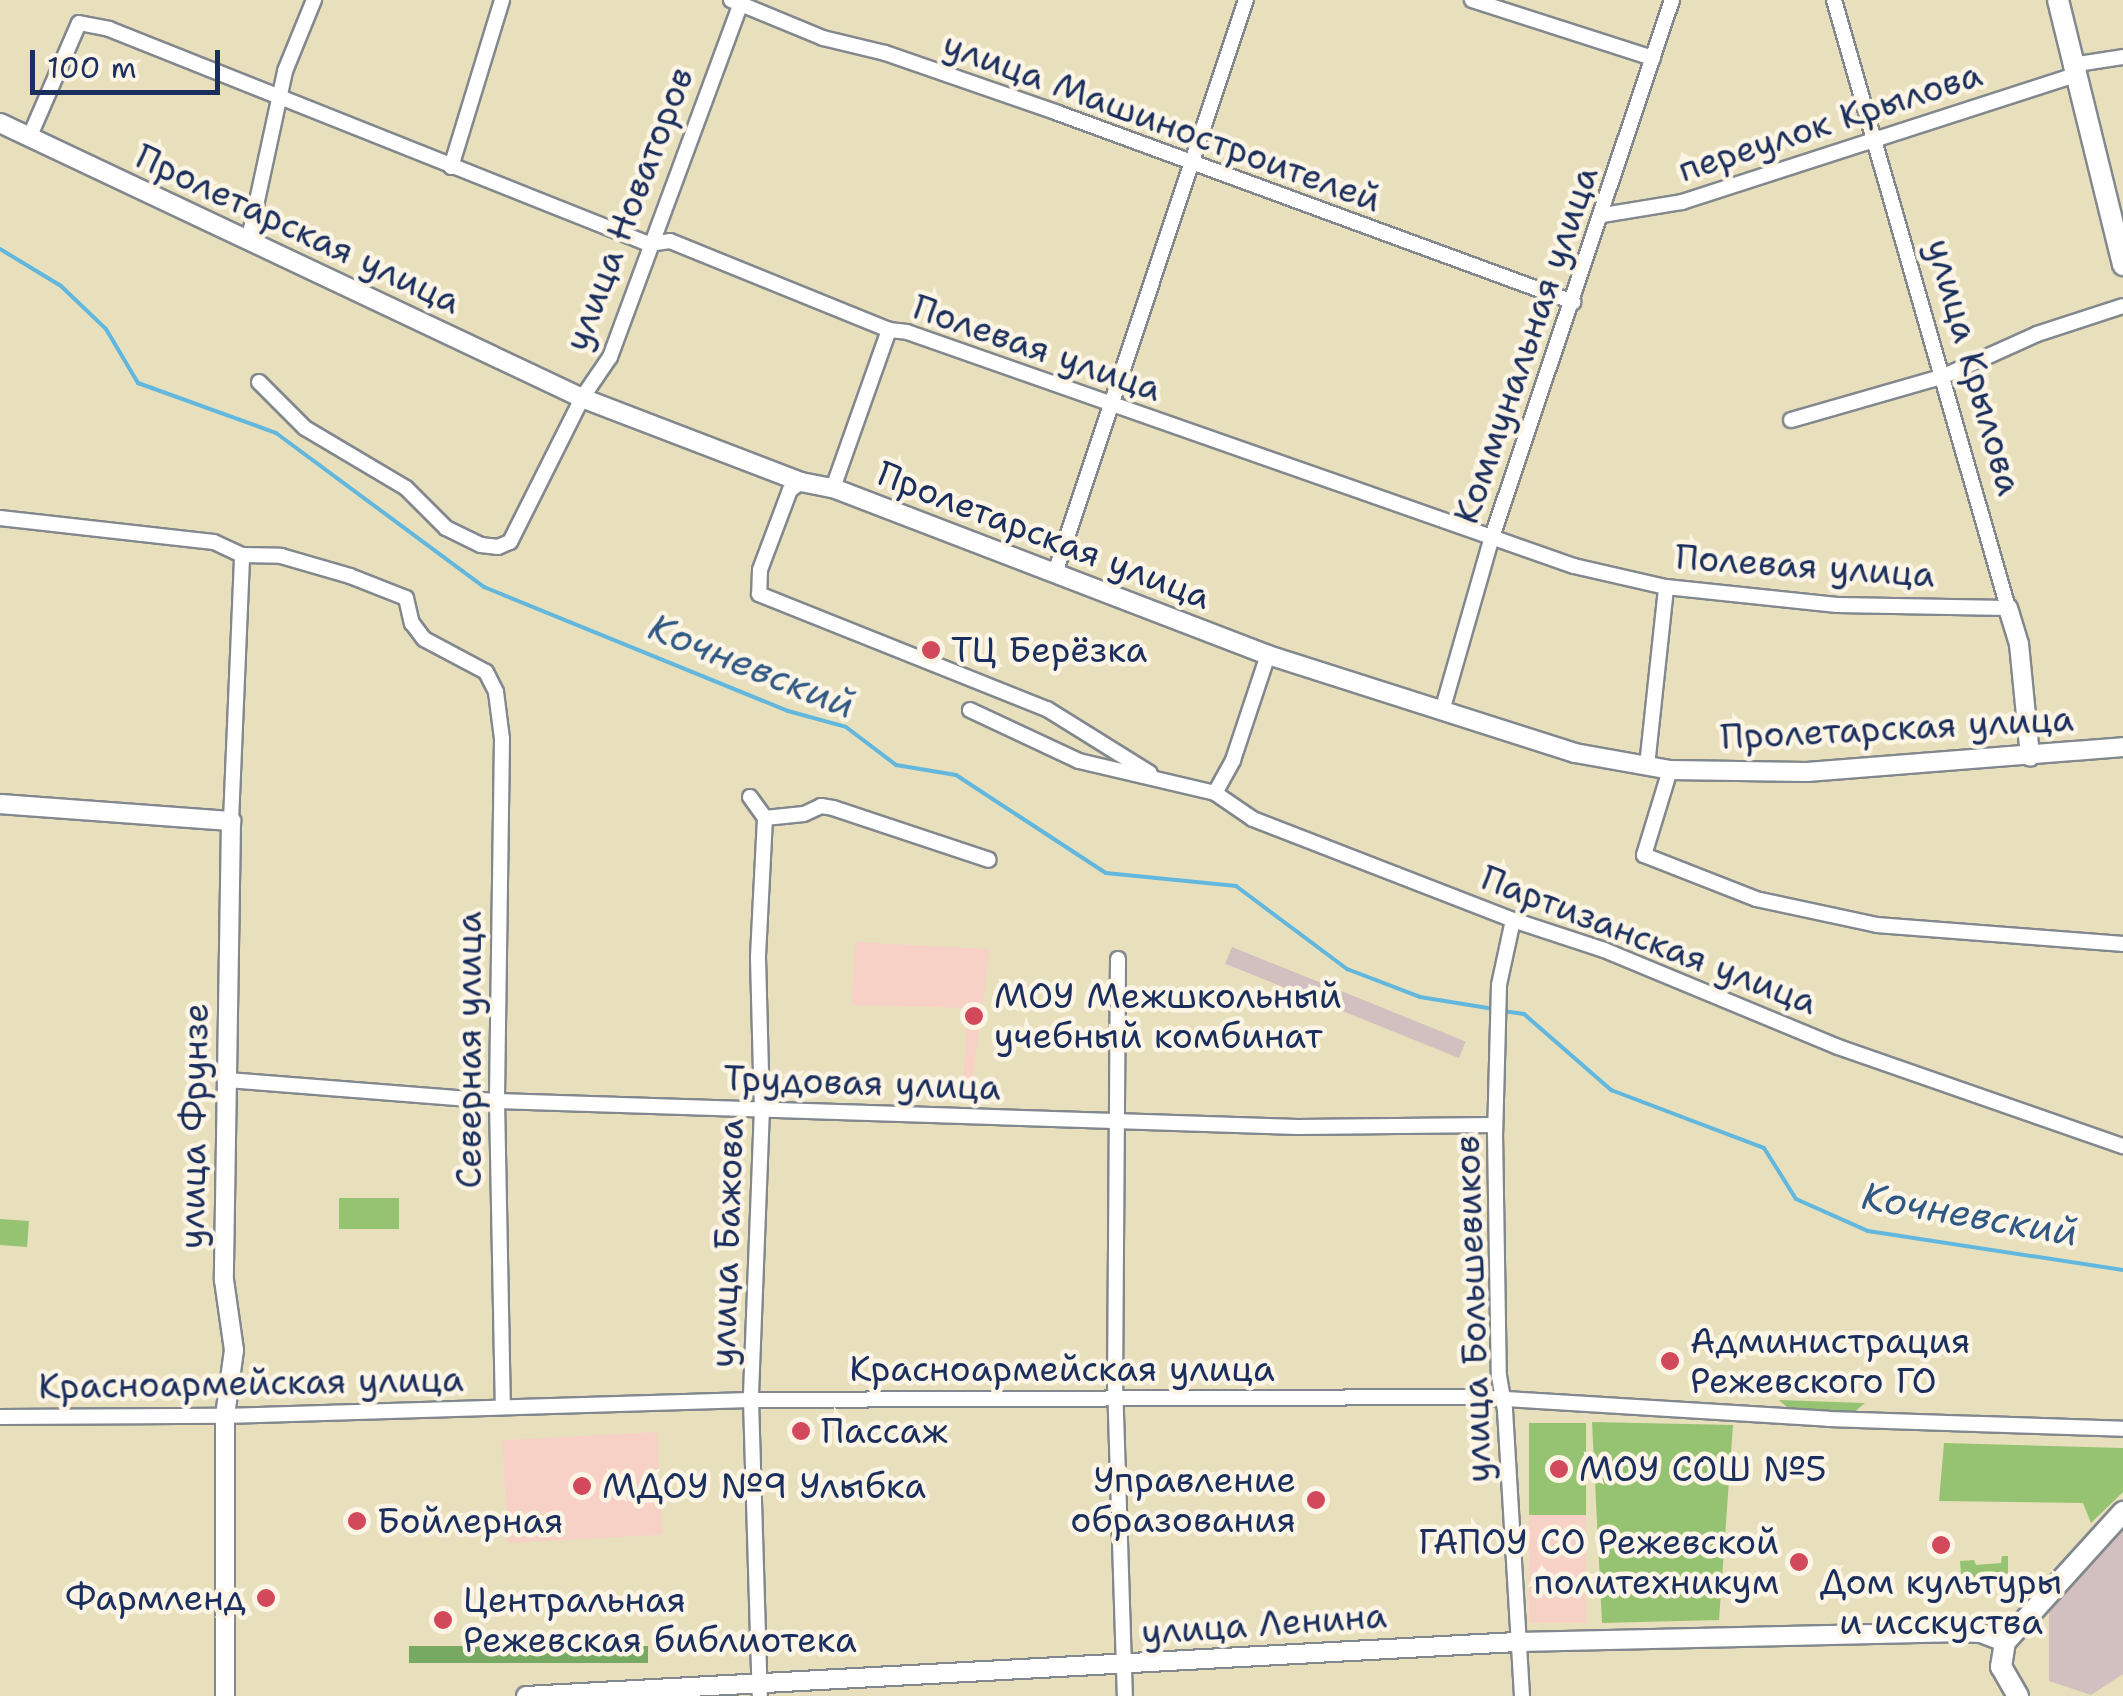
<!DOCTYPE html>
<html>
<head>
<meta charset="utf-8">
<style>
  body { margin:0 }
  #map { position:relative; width:2123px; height:1696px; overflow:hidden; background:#e8e0bc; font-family:"Shantell Sans",sans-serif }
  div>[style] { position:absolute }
  .built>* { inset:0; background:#f7d1c6; transform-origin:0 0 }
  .industrial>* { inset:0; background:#d2bfbf; transform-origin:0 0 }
  .green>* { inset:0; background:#96c371; transform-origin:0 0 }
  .forest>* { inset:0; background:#78a963; transform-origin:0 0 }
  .stream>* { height:4px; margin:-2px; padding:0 2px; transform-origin:2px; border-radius:2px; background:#61b7de }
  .roads { filter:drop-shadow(2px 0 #82888d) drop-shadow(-2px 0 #82888d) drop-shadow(0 2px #82888d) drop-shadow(0 -2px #82888d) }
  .minor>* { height:14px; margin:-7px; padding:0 7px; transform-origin:7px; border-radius:7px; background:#fff }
  .tertiary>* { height:18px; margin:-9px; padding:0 9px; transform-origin:9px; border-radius:9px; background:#fff }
  .secondary>* { height:20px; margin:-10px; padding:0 10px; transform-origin:10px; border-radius:10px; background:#fff }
  .dots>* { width:28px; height:28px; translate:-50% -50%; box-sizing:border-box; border:5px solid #fcf5e5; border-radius:50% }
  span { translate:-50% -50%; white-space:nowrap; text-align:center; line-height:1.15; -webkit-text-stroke:9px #fcf5e5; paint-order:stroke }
  .street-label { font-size:35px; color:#1b2f5e }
  .poi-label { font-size:35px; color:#1b2f5e }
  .left { translate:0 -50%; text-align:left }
  .right { translate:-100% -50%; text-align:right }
  .water-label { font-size:38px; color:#305884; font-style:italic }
  .scale { position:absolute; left:30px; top:50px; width:190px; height:45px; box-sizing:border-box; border:5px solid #1b2f5e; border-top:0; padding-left:12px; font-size:30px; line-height:35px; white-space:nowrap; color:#1b2f5e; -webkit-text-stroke:8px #fcf5e5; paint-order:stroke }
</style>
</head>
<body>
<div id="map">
  <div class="built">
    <div style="clip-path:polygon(855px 942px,990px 949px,972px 1084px,963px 1082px,968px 1008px,851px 1005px)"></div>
    <div style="left:1529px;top:1423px;width:57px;height:200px"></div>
    <div style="left:657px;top:1432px;width:103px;height:155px;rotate:87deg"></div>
  </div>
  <div class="industrial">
    <div style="left:1232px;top:947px;width:252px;height:18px;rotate:22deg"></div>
    <div style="clip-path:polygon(2123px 1527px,2123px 1674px,2091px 1695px,2049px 1681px,2049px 1608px)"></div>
  </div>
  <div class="green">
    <div style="left:339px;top:1198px;width:60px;height:31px"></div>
    <div style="left:0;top:1219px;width:29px;height:26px;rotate:4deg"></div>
    <div style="clip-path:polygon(1779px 1400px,1865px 1403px,1852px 1414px,1791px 1411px)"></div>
    <div style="clip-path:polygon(1592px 1422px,1733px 1425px,1719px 1620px,1602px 1623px)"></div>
    <div style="left:1529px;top:1423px;width:57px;height:92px"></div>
    <div style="clip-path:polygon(1944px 1443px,2123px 1448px,2123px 1492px,2091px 1523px,2083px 1503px,1939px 1501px)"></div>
    <div style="clip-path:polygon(2002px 1556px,2008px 1556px,2008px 1582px,1962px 1586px,1960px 1561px,1974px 1560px,1976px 1565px,2001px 1563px)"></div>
  </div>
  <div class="forest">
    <div style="left:648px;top:1646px;width:17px;height:239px;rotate:90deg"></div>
  </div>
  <div class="stream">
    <div style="left:0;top:249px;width:71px;rotate:31.2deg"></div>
    <div style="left:61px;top:286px;width:62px;rotate:43.7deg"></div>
    <div style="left:106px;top:329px;width:63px;rotate:59.3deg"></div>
    <div style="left:138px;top:383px;width:147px;rotate:19.9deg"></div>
    <div style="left:276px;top:433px;width:259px;rotate:36.5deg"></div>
    <div style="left:484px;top:587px;width:328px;rotate:22.2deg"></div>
    <div style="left:788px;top:711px;width:60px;rotate:15.4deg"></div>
    <div style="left:846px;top:727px;width:63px;rotate:37.2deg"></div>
    <div style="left:896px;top:765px;width:61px;rotate:9.5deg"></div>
    <div style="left:956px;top:775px;width:179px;rotate:33.2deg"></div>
    <div style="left:1106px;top:873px;width:131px;rotate:5.7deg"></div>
    <div style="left:1236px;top:886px;width:139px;rotate:36.8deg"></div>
    <div style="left:1347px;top:969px;width:78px;rotate:21deg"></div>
    <div style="left:1420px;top:997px;width:75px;rotate:9.2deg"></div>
    <div style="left:1503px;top:1011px;width:21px;rotate:8deg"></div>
    <div style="left:1524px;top:1014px;width:116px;rotate:41.1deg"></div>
    <div style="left:1611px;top:1090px;width:164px;rotate:20.8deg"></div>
    <div style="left:1764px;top:1148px;width:60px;rotate:57.9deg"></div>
    <div style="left:1796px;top:1199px;width:79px;rotate:24deg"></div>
    <div style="left:1868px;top:1231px;width:258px;rotate:8.7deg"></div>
  </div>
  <div class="roads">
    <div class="minor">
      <div style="left:731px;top:0;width:100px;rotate:22.4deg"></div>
      <div style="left:823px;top:38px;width:64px;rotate:13.6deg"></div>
      <div style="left:885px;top:53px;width:183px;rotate:19.1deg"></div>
      <div style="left:1058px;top:113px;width:549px;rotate:20.15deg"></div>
      <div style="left:1472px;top:0;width:190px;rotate:17.8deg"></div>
      <div style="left:2071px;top:65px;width:53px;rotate:-8.7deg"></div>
      <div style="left:29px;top:138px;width:125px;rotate:-66.5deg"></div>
      <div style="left:79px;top:23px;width:31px;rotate:11deg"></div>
      <div style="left:109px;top:29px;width:581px;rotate:21.71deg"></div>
      <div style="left:649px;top:244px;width:21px;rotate:-8deg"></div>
      <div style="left:670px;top:241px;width:236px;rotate:22.1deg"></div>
      <div style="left:889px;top:330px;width:18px;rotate:6deg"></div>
      <div style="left:907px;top:332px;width:707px;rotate:19.33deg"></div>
      <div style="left:1574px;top:566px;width:94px;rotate:12.9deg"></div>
      <div style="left:1666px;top:587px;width:172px;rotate:6deg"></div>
      <div style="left:1837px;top:605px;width:171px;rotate:1deg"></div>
      <div style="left:2008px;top:608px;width:632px;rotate:-105.97deg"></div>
      <div style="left:451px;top:167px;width:175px;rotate:-73deg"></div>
      <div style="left:1603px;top:215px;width:80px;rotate:-9.3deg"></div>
      <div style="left:1682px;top:202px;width:411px;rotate:-17.9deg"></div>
      <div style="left:249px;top:238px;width:171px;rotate:-77.8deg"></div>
      <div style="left:285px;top:71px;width:77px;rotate:-67.8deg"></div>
      <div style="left:259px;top:382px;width:65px;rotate:45deg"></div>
      <div style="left:305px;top:428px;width:117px;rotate:30.7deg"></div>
      <div style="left:406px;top:488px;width:57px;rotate:45deg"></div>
      <div style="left:446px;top:528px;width:39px;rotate:26deg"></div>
      <div style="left:481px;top:545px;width:17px;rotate:7deg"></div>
      <div style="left:498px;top:547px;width:13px;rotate:-23deg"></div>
      <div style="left:510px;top:542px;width:161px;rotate:-63.4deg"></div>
      <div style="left:582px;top:398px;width:50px;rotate:-55.7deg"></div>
      <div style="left:610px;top:357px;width:381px;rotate:-69.7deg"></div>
      <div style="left:1791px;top:420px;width:159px;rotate:-16deg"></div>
      <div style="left:1944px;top:376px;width:102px;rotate:-24.3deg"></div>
      <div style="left:2037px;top:334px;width:90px;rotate:-18deg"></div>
      <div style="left:801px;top:482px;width:14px;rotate:144deg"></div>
      <div style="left:790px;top:490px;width:85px;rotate:110.6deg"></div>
      <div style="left:760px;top:570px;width:24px;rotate:92deg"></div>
      <div style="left:759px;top:594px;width:310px;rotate:21.8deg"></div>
      <div style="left:1047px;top:709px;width:121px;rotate:31.9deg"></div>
      <div style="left:833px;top:488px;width:168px;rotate:-70.5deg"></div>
      <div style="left:0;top:518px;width:215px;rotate:6.4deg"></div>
      <div style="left:214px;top:542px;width:31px;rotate:25deg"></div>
      <div style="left:242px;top:555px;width:39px;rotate:1deg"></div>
      <div style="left:281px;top:556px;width:72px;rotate:16.2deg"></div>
      <div style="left:350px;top:576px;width:60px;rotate:21.4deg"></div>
      <div style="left:406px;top:598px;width:26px;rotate:77deg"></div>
      <div style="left:412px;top:623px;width:20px;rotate:53deg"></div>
      <div style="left:424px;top:639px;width:70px;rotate:28deg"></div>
      <div style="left:486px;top:672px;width:22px;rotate:63deg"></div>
      <div style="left:496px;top:692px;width:47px;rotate:82.7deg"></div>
      <div style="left:502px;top:739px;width:362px;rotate:90.8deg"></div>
      <div style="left:497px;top:1101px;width:306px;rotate:88.9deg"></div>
      <div style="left:1055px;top:573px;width:604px;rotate:-71.57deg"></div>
      <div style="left:970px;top:710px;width:120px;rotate:25.1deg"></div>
      <div style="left:1079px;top:761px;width:140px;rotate:13.2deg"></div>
      <div style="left:1215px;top:793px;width:46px;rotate:34.4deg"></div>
      <div style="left:1253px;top:819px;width:279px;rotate:21.2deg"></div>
      <div style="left:1513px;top:920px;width:96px;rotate:18.2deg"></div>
      <div style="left:1604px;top:950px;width:253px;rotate:22.5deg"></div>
      <div style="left:1838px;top:1047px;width:302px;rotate:19.2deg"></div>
      <div style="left:1442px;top:711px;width:181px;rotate:-74deg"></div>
      <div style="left:1492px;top:537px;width:566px;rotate:-71.47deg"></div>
      <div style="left:1647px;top:766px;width:180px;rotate:-83.9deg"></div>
      <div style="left:1670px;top:770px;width:89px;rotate:107deg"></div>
      <div style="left:1644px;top:855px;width:120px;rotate:21.4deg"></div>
      <div style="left:1756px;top:899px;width:124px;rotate:12.1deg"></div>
      <div style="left:1877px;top:925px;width:247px;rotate:4.4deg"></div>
      <div style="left:1215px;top:793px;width:38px;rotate:-61deg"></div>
      <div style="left:1233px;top:760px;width:111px;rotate:-71.6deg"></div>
      <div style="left:750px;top:797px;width:26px;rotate:54deg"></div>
      <div style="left:765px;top:818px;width:140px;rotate:92.9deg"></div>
      <div style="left:758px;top:958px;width:150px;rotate:88.5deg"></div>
      <div style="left:762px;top:1108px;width:292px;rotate:92.2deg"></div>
      <div style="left:751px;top:1400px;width:296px;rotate:88.3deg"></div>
      <div style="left:765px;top:818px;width:39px;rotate:-6deg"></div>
      <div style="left:804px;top:814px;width:19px;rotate:-25deg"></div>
      <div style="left:821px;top:806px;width:12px;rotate:9deg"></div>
      <div style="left:833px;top:808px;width:164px;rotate:18.4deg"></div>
      <div style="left:231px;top:821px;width:266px;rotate:-87.6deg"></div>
      <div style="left:1513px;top:920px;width:66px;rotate:102.2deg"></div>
      <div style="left:1499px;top:985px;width:148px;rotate:91.5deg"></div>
      <div style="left:1495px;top:1133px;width:243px;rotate:89.1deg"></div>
      <div style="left:1499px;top:1376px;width:35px;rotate:80deg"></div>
      <div style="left:1505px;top:1410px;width:287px;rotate:86.6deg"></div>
      <div style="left:1118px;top:959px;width:423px;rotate:90.4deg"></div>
      <div style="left:1115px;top:1382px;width:314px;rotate:88.2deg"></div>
      <div style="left:228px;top:1080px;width:270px;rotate:4.5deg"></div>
      <div style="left:497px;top:1101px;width:801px;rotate:1.86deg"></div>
      <div style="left:1298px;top:1127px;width:197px;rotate:-0.6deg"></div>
      <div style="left:0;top:1417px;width:225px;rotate:-0.3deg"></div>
      <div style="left:225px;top:1416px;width:526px;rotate:-1.74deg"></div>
      <div style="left:751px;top:1400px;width:722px;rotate:-0.24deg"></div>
      <div style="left:1473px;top:1397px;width:356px;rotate:3.5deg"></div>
      <div style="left:1828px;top:1419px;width:295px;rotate:1.9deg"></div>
    </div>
    <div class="tertiary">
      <div style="left:0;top:123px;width:644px;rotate:25.29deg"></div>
      <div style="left:582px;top:398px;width:235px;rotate:21deg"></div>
      <div style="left:801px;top:482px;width:33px;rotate:11deg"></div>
      <div style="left:833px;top:488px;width:466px;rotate:21deg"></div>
      <div style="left:1268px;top:655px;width:322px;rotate:17.7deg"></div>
      <div style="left:1575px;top:753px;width:97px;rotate:10.1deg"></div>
      <div style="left:1670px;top:770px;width:137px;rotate:0.8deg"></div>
      <div style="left:1807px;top:772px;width:317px;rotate:-4.5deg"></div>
      <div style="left:2008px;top:608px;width:38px;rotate:73deg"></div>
      <div style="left:2019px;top:644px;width:113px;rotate:84.4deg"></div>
      <div style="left:0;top:804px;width:232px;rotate:4.2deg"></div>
      <div style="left:231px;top:821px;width:459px;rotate:90.9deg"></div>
      <div style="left:224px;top:1280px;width:71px;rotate:81.9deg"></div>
      <div style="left:234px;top:1350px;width:67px;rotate:97.8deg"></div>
      <div style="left:225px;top:1416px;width:280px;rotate:90deg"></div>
      <div style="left:526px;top:1696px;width:993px;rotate:-3.12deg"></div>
      <div style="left:1518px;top:1642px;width:435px;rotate:-1.3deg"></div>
      <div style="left:1953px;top:1632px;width:28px;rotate:2deg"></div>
      <div style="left:1981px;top:1633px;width:26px;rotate:21deg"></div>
    </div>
    <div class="secondary">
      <div style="left:2058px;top:0;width:273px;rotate:76.2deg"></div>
      <div style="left:2018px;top:1696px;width:34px;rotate:-120deg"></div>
      <div style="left:2001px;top:1667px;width:25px;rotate:-81deg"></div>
      <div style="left:2005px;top:1642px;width:176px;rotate:-47.8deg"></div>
    </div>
  </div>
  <div class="dots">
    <div style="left:931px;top:650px;background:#d1495b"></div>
    <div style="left:974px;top:1016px;background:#d1495b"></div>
    <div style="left:1670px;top:1361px;background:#d1495b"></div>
    <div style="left:801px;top:1431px;background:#d1495b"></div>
    <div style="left:1559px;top:1469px;background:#d1495b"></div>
    <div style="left:582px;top:1486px;background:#d1495b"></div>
    <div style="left:1316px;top:1500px;background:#d1495b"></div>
    <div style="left:357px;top:1521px;background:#d1495b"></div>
    <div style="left:1941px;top:1545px;background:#d1495b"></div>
    <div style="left:1799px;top:1562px;background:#d1495b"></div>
    <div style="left:266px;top:1598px;background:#d1495b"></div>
    <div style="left:443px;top:1620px;background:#d1495b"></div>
  </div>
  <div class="street-label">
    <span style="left:1162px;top:122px;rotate:20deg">улица Машиностроителей</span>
    <span style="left:1830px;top:122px;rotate:-18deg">переулок Крылова</span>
    <span style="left:629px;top:209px;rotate:-69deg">улица Новаторов</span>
    <span style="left:298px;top:229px;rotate:25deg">Пролетарская улица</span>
    <span style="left:1526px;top:345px;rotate:-71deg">Коммунальная улица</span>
    <span style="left:1037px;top:348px;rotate:19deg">Полевая улица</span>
    <span style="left:1974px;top:367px;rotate:74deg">улица Крылова</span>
    <span style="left:1044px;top:535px;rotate:21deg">Пролетарская улица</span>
    <span style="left:1805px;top:566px;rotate:4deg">Полевая улица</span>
    <span style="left:1897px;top:728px;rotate:-3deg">Пролетарская улица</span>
    <span style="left:1649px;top:940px;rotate:21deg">Партизанская улица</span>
    <span style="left:469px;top:1050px;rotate:-90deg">Северная улица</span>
    <span style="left:862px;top:1083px;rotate:2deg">Трудовая улица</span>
    <span style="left:194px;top:1126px;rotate:-89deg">улица Фрунзе</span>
    <span style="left:727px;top:1243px;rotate:-88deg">улица Бажова</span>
    <span style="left:1473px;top:1309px;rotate:-92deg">улица Большевиков</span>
    <span style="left:1062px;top:1369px">Красноармейская улица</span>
    <span style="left:251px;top:1383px;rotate:-1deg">Красноармейская улица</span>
    <span style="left:1264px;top:1624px;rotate:-4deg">улица Ленина</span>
  </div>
  <div class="poi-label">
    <span class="left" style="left:951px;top:650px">ТЦ Берёзка</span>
    <span class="left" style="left:994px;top:1016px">МОУ Межшкольный<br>учебный комбинат</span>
    <span class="left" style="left:1690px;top:1361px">Администрация<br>Режевского ГО</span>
    <span class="left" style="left:821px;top:1431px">Пассаж</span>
    <span class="left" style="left:1579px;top:1469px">МОУ СОШ №5</span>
    <span class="right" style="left:1296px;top:1500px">Управление<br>образования</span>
    <span class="left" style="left:602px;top:1486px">МДОУ №9 Улыбка</span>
    <span class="left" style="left:377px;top:1521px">Бойлерная</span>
    <span class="right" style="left:1779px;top:1562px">ГАПОУ СО Режевской<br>политехникум</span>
    <span style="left:1941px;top:1602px">Дом культуры<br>и исскуства</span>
    <span class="right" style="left:246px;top:1598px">Фармленд</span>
    <span class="left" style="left:463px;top:1620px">Центральная<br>Режевская библиотека</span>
  </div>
  <div class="water-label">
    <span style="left:752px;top:666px;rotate:22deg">Кочневский</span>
    <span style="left:1970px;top:1214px;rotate:10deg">Кочневский</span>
  </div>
  <div class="scale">100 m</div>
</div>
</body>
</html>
